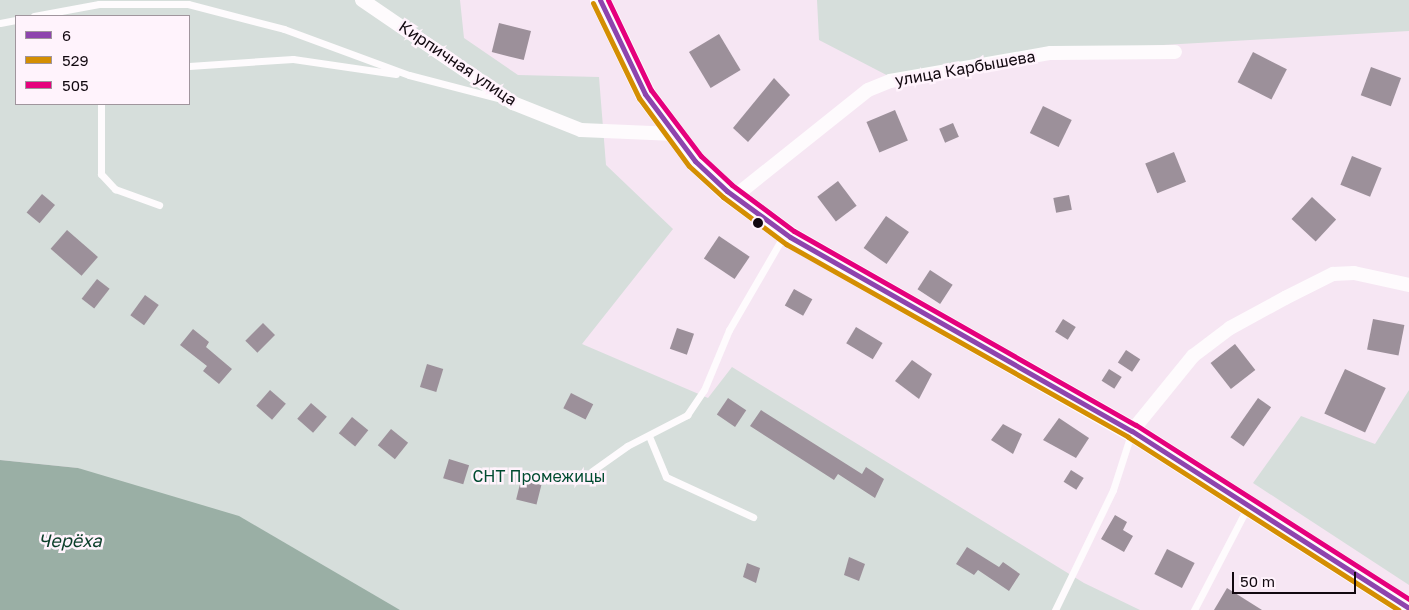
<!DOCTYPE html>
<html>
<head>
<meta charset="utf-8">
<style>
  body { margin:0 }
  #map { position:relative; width:1409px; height:610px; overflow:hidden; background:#f6e6f3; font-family:"Golos Text",sans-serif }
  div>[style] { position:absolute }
  .green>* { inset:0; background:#d6dedb }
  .water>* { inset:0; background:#9aafa5 }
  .building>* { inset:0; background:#9c909a; transform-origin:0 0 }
  .lane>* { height:7px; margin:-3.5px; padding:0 3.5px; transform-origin:3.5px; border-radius:3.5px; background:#fefbfd }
  .street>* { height:14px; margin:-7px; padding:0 7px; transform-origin:7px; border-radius:7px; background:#fefbfd }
  .primary>* { height:21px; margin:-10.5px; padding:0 10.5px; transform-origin:10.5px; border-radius:10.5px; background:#fefbfd }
  .bus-1>* { height:5px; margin:-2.5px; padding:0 2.5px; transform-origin:2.5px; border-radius:2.5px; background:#8e44ad }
  .bus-2>* { height:5px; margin:-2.5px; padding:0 2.5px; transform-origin:2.5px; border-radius:2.5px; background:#d48e02 }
  .bus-3>* { height:5px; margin:-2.5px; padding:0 2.5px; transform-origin:2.5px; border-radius:2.5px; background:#e5007d }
  .dots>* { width:14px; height:14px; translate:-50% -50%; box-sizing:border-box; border:2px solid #fff3fc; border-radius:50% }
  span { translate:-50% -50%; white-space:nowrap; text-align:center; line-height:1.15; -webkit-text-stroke:5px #fff3fc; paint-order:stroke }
  .street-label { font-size:16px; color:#11080f }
  .park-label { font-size:16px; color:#004b30 }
  .water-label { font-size:18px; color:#0b3e29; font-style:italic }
  .legend { position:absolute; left:15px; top:15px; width:175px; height:90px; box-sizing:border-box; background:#fff3fc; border:1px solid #a0959d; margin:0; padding:6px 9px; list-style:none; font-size:15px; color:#11080f }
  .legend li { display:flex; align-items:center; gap:10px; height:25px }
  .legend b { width:25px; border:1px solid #a0959d }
  .scale { position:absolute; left:1232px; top:572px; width:124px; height:22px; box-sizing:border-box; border:2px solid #11080f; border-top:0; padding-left:6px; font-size:15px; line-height:18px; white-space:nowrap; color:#11080f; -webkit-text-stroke:4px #fff3fc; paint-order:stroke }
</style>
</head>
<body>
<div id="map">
  <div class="green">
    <div style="clip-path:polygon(evenodd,0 0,460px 0,464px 38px,518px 75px,599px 77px,606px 165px,673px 229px,582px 344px,708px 398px,732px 367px,1084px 583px,1140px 610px,400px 610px,78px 468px,0 460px,0 0,16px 16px,189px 16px,189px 104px,16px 104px,16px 16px)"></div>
    <div style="clip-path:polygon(817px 0,1409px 0,1409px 31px,1076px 50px,900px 82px,819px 40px)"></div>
    <div style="clip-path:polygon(1409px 390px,1409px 585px,1253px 483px,1301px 416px,1375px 444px)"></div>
  </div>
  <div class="water">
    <div style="clip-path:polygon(0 460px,78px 468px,239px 516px,400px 610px,0 610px)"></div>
  </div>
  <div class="building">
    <div style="left:499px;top:23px;width:33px;height:30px;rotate:14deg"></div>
    <div style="left:719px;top:34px;width:42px;height:35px;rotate:59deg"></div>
    <div style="left:1253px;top:52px;width:38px;height:34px;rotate:27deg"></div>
    <div style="left:1371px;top:67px;width:32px;height:30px;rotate:20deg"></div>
    <div style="clip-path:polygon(774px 78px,790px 95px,748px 142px,733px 128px)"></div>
    <div style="left:1043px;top:106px;width:32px;height:30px;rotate:26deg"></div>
    <div style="left:895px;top:110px;width:33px;height:31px;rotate:67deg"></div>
    <div style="left:953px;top:123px;width:15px;height:15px;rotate:67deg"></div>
    <div style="left:1174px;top:152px;width:32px;height:31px;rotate:68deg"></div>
    <div style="left:1352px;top:156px;width:32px;height:31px;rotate:22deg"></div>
    <div style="left:838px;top:181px;width:31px;height:26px;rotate:53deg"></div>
    <div style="left:42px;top:194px;width:17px;height:24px;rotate:40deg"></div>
    <div style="left:1069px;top:195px;width:15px;height:16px;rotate:79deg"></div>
    <div style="left:1312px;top:197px;width:33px;height:30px;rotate:43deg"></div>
    <div style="left:886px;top:216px;width:28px;height:39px;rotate:35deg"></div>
    <div style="left:67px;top:230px;width:41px;height:25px;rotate:41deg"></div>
    <div style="left:719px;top:236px;width:37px;height:27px;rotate:34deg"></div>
    <div style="left:930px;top:270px;width:27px;height:23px;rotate:33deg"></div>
    <div style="left:97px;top:279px;width:16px;height:25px;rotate:38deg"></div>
    <div style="left:794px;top:289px;width:21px;height:19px;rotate:29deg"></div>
    <div style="left:145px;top:295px;width:17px;height:25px;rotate:36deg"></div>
    <div style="left:1063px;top:319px;width:15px;height:15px;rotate:32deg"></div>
    <div style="left:1373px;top:319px;width:32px;height:31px;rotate:11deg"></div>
    <div style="left:263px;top:323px;width:17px;height:25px;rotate:45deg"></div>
    <div style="left:856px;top:327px;width:31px;height:19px;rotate:31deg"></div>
    <div style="left:677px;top:328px;width:18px;height:22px;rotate:19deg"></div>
    <div style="clip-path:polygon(193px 329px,209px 342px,206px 347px,232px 369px,219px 384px,203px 371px,207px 366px,180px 345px)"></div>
    <div style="left:1235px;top:344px;width:33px;height:31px;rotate:52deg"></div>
    <div style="left:1126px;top:350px;width:17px;height:15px;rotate:33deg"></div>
    <div style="clip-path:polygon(912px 360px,932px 374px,919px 399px,895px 381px)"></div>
    <div style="left:427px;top:364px;width:17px;height:24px;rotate:17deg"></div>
    <div style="left:1109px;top:369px;width:15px;height:14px;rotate:32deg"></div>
    <div style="left:1345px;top:369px;width:45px;height:49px;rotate:25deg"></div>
    <div style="left:270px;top:390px;width:21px;height:21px;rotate:41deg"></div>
    <div style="left:571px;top:393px;width:25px;height:17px;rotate:27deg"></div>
    <div style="left:728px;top:398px;width:22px;height:20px;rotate:34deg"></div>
    <div style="left:1258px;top:398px;width:16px;height:48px;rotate:35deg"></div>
    <div style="left:311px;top:403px;width:21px;height:21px;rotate:41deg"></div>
    <div style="clip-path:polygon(761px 410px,862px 474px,866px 467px,884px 479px,875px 498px,838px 474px,834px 480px,750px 426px)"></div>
    <div style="left:352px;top:417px;width:21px;height:21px;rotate:39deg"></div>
    <div style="clip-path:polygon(1059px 418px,1089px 438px,1076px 458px,1043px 440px)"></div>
    <div style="clip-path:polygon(1003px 424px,1022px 434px,1013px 454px,991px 440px)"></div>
    <div style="left:391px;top:429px;width:22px;height:21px;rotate:39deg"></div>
    <div style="left:449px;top:459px;width:21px;height:20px;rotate:17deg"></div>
    <div style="left:1071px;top:470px;width:15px;height:14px;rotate:32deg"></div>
    <div style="left:521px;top:480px;width:21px;height:20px;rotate:14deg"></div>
    <div style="clip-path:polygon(1115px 515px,1127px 522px,1123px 530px,1133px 536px,1124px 552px,1101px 539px)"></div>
    <div style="clip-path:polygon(967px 547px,999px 567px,1003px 562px,1020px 574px,1009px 591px,978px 570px,974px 575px,956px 564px)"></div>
    <div style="left:1167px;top:549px;width:31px;height:28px;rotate:27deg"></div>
    <div style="clip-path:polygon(849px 557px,865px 564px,859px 581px,844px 575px)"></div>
    <div style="clip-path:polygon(747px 563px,760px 568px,756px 583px,743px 577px)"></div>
    <div style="clip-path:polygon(1227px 588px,1262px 610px,1214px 610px)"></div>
  </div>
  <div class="lane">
    <div style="left:34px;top:16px;width:66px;rotate:-10.5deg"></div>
    <div style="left:99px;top:4px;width:89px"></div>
    <div style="left:188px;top:4px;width:99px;rotate:14.6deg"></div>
    <div style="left:284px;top:29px;width:133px;rotate:20.2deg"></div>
    <div style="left:409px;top:75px;width:95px;rotate:14.6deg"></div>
    <div style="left:0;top:23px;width:16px;rotate:-11deg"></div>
    <div style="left:189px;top:66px;width:104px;rotate:-3.9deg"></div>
    <div style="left:293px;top:59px;width:104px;rotate:8.3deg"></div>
    <div style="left:101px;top:104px;width:70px;rotate:90deg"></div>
    <div style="left:101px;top:174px;width:21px;rotate:47deg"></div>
    <div style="left:115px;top:189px;width:47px;rotate:20deg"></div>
    <div style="left:649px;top:436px;width:44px;rotate:67.5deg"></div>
    <div style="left:666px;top:477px;width:96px;rotate:24.7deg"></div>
    <div style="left:592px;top:471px;width:43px;rotate:-35.5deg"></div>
    <div style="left:627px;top:446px;width:68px;rotate:-27.3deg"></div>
    <div style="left:687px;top:415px;width:30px;rotate:-56deg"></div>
    <div style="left:704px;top:390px;width:65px;rotate:-67.4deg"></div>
    <div style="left:729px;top:330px;width:110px;rotate:-59.9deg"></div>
    <div style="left:1055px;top:610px;width:133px;rotate:-64.2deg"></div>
    <div style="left:1113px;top:490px;width:59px;rotate:-72.2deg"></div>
    <div style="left:1194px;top:610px;width:115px;rotate:-62.5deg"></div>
  </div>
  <div class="street">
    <div style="left:362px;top:0;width:183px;rotate:34.3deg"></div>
    <div style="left:513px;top:103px;width:73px;rotate:21.7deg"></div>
    <div style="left:581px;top:130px;width:94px;rotate:2.4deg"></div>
    <div style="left:734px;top:197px;width:171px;rotate:-38.6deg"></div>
    <div style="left:868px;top:90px;width:24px;rotate:-22deg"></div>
    <div style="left:890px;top:81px;width:163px;rotate:-9.9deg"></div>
    <div style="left:1051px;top:53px;width:124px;rotate:-0.5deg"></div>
    <div style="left:1132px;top:431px;width:97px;rotate:-50.9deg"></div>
    <div style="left:1193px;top:356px;width:46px;rotate:-37.1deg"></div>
    <div style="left:1230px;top:328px;width:63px;rotate:-28.6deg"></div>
    <div style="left:1285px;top:298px;width:54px;rotate:-26.6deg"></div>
    <div style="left:1333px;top:274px;width:21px;rotate:-3deg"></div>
    <div style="left:1354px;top:273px;width:56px;rotate:12.3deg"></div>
  </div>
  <div class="primary">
    <div style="left:600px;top:0;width:104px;rotate:64.4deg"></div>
    <div style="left:645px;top:94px;width:84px;rotate:53.3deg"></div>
    <div style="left:695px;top:161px;width:44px;rotate:43.2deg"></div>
    <div style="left:727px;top:191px;width:78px;rotate:36.1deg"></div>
    <div style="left:790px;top:237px;width:393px;rotate:29.6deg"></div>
    <div style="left:1132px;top:431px;width:329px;rotate:32.6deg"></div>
  </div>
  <div class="bus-1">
    <div style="left:600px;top:0;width:104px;rotate:64.4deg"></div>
    <div style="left:645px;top:94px;width:84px;rotate:53.3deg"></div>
    <div style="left:695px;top:161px;width:44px;rotate:43.2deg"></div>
    <div style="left:727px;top:191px;width:78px;rotate:36.1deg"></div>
    <div style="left:790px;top:237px;width:393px;rotate:29.6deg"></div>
    <div style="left:1132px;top:431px;width:329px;rotate:32.6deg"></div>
  </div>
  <div class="bus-2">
    <div style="left:593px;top:3px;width:106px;rotate:64.2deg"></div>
    <div style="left:639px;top:98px;width:84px;rotate:53.7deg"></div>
    <div style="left:689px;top:166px;width:46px;rotate:42.4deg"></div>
    <div style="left:723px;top:197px;width:79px;rotate:36.7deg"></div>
    <div style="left:786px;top:244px;width:393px;rotate:29.4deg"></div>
    <div style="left:1128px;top:437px;width:321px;rotate:32.6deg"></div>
  </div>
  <div class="bus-3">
    <div style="left:608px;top:0;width:100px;rotate:64.5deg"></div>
    <div style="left:651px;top:90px;width:83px;rotate:52.9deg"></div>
    <div style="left:701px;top:156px;width:42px;rotate:43.1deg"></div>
    <div style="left:732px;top:185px;width:77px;rotate:36.6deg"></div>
    <div style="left:794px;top:231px;width:393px;rotate:29.6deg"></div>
    <div style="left:1136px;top:425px;width:324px;rotate:32.5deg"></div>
  </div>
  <div class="dots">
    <div style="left:758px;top:223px;background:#11080f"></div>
  </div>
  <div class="street-label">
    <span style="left:458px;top:63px;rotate:34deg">Кирпичная улица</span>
    <span style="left:965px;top:68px;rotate:-10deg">улица Карбышева</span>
  </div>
  <div class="park-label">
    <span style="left:539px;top:476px">СНТ Промежицы</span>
  </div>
  <div class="water-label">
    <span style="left:70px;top:540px">Черёха</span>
  </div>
  <ul class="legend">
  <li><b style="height:6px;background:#8e44ad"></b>6</li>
  <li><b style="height:6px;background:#d48e02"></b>529</li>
  <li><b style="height:6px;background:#e5007d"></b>505</li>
  </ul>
  <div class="scale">50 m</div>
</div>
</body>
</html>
